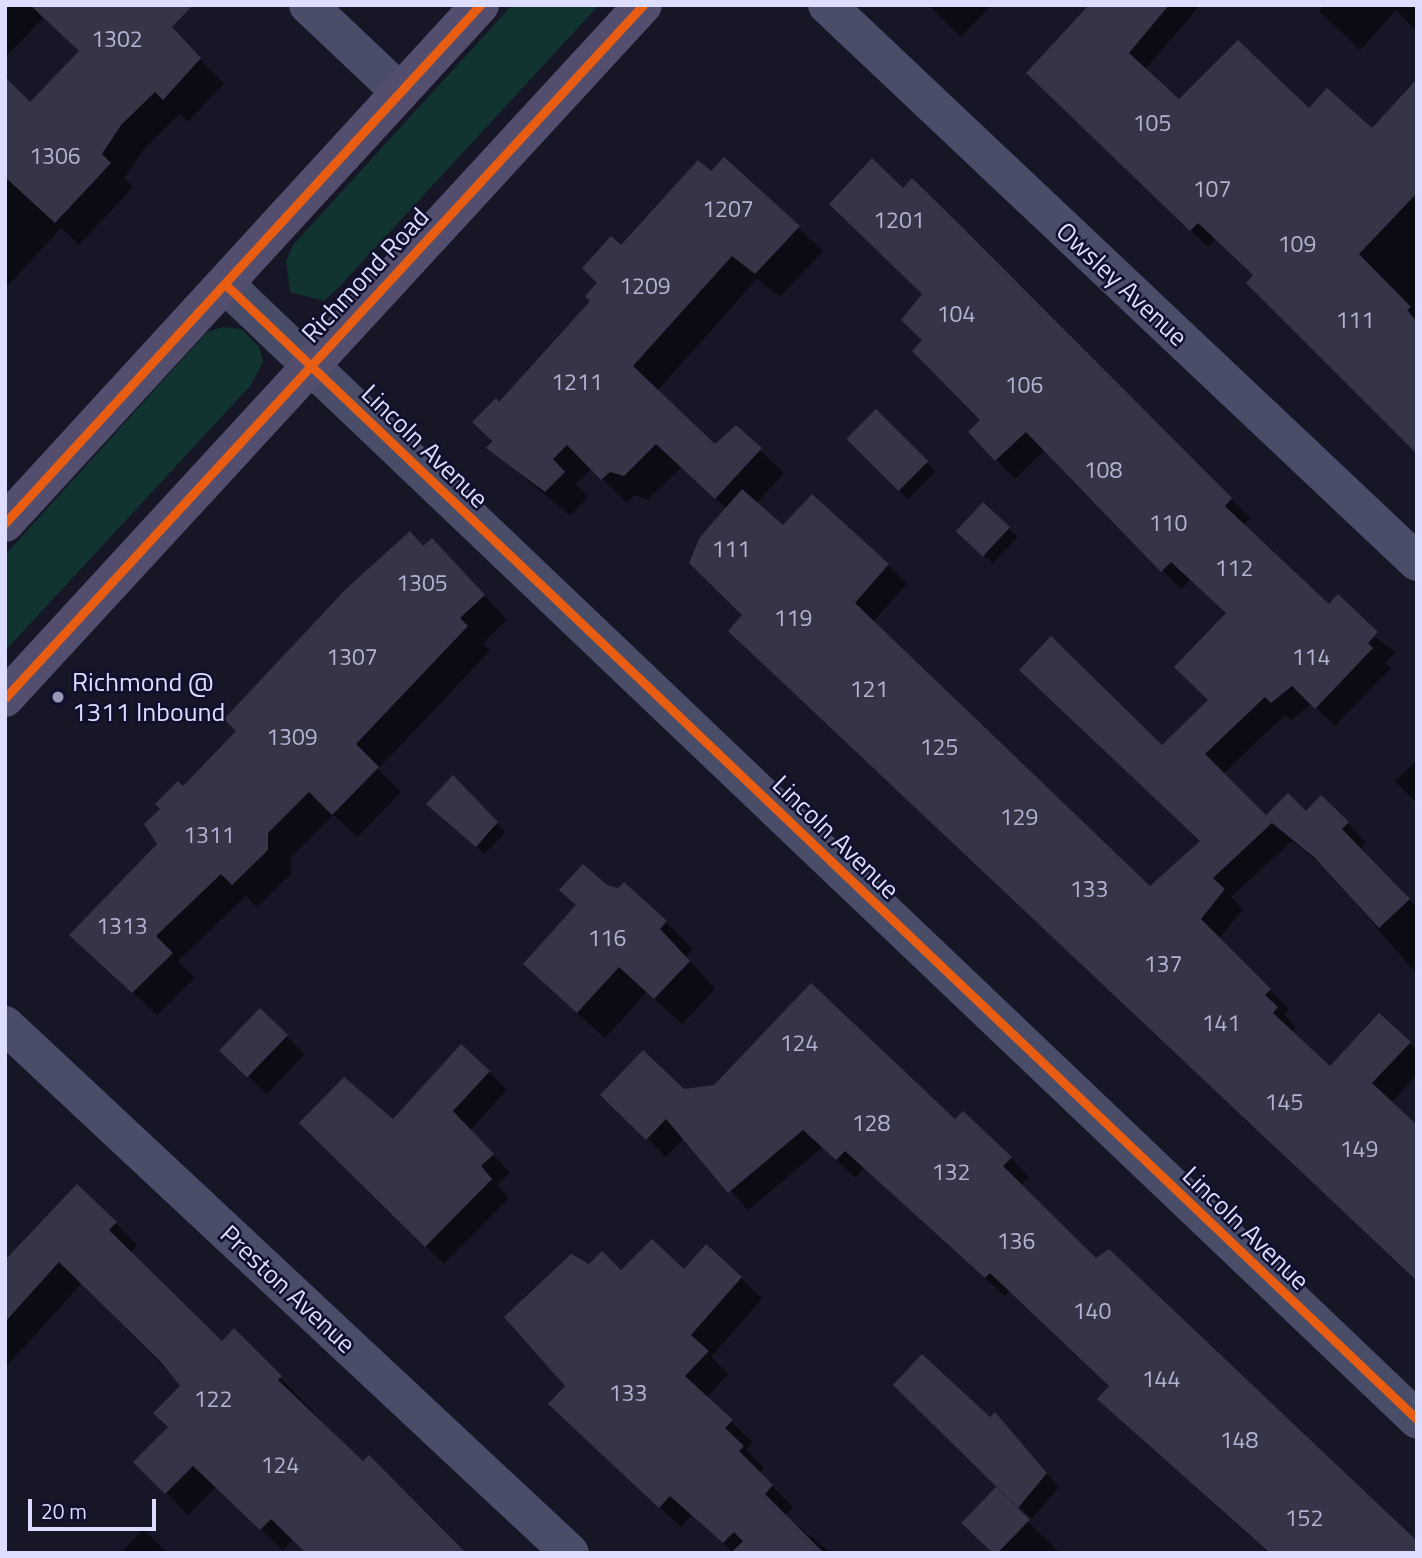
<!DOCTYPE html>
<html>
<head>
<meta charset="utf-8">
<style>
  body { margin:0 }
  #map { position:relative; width:1422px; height:1558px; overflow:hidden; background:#161627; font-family:"Titillium Web",sans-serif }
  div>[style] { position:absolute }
  .green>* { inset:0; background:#123431 }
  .shadow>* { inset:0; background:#0007; transform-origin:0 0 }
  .building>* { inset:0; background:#363548; transform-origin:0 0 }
  .minor>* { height:38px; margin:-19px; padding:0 19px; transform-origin:19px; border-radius:19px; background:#4a4d68 }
  .major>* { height:38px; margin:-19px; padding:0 19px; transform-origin:19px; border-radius:19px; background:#534e6d }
  .cycleway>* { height:9px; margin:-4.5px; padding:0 4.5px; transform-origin:4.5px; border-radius:4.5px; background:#e95d12 }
  .dots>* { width:19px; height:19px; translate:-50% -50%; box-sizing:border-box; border:4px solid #100f2e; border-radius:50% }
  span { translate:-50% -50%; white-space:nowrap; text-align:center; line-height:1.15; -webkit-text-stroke:5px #100f2e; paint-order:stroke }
  .number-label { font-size:23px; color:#b2b3d1 }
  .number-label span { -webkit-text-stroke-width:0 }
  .street-label { font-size:26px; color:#dcddff }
  .poi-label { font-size:26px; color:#dcddff }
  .left { translate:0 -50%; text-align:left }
  .frame { position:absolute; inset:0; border:7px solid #dcddff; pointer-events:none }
  .scale { position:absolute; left:28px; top:1499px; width:128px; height:32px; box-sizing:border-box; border:4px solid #dcddff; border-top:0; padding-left:9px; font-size:21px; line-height:24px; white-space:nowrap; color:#dcddff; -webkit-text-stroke:5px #100f2e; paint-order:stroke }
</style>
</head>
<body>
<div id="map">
  <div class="green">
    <div style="clip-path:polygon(512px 5px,599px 5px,340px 286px,324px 301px,290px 292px,286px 261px,293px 245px)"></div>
    <div style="clip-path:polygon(223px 327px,241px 329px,259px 347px,263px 362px,251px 385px,5px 651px,5px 555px,207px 332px)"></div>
  </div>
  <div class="shadow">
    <div style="clip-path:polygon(5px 5px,144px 5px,224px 83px,188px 122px,180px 114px,145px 148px,124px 178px,133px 187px,79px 245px,61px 228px,5px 289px,5px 132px,81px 52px,44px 17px,5px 58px)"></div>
    <div style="clip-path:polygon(928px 5px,992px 5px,961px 37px)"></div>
    <div style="clip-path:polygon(1090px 5px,1200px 5px,1145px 70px,1179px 101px,1309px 110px,1417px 170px,1417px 452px,1255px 275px,1216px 239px,1208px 247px,1045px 89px)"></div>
    <div style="clip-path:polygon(1324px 5px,1417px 5px,1417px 32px,1396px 10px,1360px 50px,1319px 11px)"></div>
    <div style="clip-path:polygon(724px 159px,823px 251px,780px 297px,757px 279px,657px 391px,715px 447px,760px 450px,784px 473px,756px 504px,783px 528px,888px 565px,907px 584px,873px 622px,1150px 888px,1202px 841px,1162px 748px,1210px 701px,1228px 614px,1191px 579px,1181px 589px,1045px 450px,1015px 479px,970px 432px,983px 420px,925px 341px,925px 294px,903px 190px,953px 220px,1250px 518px,1243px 525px,1329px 606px,1396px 652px,1385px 663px,1391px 668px,1335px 726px,1312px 704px,1291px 720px,1285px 715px,1223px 774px,1266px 818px,1306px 813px,1321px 798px,1366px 842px,1360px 849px,1417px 908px,1417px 975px,1329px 871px,1292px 841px,1231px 897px,1243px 909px,1219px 939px,1289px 1009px,1284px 1015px,1296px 1027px,1291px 1032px,1330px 1068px,1379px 1015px,1417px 1050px,1417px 1075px,1391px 1103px,1417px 1165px,1417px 1281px,749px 650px,727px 509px,682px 467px,648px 499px,634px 495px,627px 503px,592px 468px,576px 484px,588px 497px,570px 515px,488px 448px,500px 405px,592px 301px,621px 248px)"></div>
    <div style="left:876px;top:412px;width:84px;height:39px;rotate:45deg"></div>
    <div style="left:983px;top:505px;width:47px;height:36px;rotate:43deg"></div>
    <div style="clip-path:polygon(423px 547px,455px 564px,507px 620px,483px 643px,490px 651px,378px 769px,401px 792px,357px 837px,334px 815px,291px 857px,291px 874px,257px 907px,246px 896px,178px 961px,195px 978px,157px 1015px,71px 935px,159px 844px,183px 788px)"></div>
    <div style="clip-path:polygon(1417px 761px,1417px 803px,1395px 781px)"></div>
    <div style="clip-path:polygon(453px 778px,505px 832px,485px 854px,437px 812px)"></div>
    <div style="clip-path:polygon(666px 922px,692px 949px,686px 957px,715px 989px,682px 1024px,647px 992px,605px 1038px,552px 990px)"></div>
    <div style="left:260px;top:1011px;width:62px;height:55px;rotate:44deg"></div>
    <div style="clip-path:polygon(489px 1072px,507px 1090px,470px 1130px,510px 1173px,497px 1185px,509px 1198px,444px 1264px,302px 1123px,393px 1121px)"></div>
    <div style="clip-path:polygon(684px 1091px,955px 1121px,1011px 1158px,1029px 1177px,1021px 1186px,1096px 1261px,1417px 1553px,1269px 1553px,1118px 1417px,1111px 1386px,1010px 1290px,1005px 1296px,864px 1168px,855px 1178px,823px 1147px,748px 1210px,684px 1138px,666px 1157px,603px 1095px)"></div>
    <div style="clip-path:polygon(115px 1223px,137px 1245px,130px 1253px,222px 1343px,256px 1353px,364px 1464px,283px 1550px,216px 1487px,188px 1515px,136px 1462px,171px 1428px,183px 1386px,82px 1283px,5px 1368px,5px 1262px)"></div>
    <div style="clip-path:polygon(589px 1266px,741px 1278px,762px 1299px,711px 1357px,728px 1374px,706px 1398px,753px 1442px,746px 1450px,764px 1468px,759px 1473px,793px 1507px,785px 1516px,831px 1553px,734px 1553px,692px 1515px,681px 1527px,571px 1425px,567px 1386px)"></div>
    <div style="clip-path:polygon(895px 1385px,1008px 1428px,1059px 1487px,1032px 1519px)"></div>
    <div style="clip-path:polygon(996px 1490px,1060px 1553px,992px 1553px,963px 1523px)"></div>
    <div style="clip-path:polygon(144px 1529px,167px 1553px,120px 1553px)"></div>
  </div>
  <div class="building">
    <div style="clip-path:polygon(30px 5px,193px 5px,172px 27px,201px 58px,163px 100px,155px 92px,121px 125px,102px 154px,111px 163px,55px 223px,5px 177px,5px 77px,30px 102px,79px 51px)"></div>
    <div style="clip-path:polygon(1089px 5px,1169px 5px,1129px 53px,1179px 99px,1238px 40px,1309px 108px,1327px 88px,1372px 128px,1417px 79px,1417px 193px,1359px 254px,1411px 307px,1407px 310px,1417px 322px,1417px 454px,1246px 283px,1253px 275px,1198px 223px,1190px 231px,1026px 73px)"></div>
    <div style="clip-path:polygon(724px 157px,800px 226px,755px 274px,732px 256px,633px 366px,715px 444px,736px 425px,762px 448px,715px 499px,656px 444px,624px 476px,610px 472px,601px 480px,567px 445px,553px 459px,565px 472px,545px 492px,486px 448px,492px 441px,472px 422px,496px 398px,499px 402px,590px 301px,585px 296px,597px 283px,582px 268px,611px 236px,621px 245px,698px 160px,711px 171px)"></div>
    <div style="clip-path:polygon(872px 158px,903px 188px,912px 178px,954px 219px,1232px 498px,1225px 506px,1281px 559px,1329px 604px,1338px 594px,1378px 632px,1368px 643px,1373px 648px,1315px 709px,1292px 686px,1271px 703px,1265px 697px,1205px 754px,1266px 815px,1288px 793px,1306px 811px,1321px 795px,1349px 822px,1342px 829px,1410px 899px,1379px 928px,1315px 858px,1272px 823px,1213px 878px,1225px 889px,1201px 919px,1271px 989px,1265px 995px,1278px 1007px,1273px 1013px,1330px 1066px,1379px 1013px,1411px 1042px,1372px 1083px,1417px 1125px,1417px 1281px,728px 631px,742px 615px,689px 563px,700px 537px,742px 489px,783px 525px,812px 494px,889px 564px,855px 603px,1150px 886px,1200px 841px,1019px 670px,1051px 636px,1162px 745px,1208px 700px,1174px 667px,1226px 613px,1171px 562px,1161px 572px,1026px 432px,995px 461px,968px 432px,980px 420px,912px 351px,922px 340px,901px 320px,922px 294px,829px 204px)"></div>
    <div style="left:876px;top:409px;width:74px;height:42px;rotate:45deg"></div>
    <div style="left:983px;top:502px;width:37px;height:40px;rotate:43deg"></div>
    <div style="clip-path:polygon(410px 531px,423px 546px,432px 538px,485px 595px,460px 618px,468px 626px,356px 744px,379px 767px,332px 815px,309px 792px,268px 833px,268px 850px,232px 885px,221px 874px,156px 936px,173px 953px,132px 993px,69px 935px,157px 844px,144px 824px,160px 809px,155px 804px,178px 781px,183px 786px,236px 731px,224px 719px,346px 589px)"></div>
    <div style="clip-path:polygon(453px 775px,498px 822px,476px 847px,426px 804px)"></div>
    <div style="clip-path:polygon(583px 864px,607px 885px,618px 888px,624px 882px,667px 921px,660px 929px,690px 961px,654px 999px,619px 967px,577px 1013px,523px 964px,576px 905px,559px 890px)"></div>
    <div style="clip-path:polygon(811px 983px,955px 1119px,963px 1111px,1012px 1157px,1003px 1166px,1096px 1258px,1109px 1249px,1417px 1541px,1417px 1553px,1270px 1553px,1097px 1399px,1109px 1386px,990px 1273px,985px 1278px,845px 1151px,836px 1160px,803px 1130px,728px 1193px,666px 1119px,646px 1140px,600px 1095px,643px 1050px,684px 1089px,714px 1085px)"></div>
    <div style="left:260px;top:1008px;width:39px;height:59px;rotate:44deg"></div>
    <div style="clip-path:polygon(461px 1044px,490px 1071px,453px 1111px,494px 1154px,481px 1166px,492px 1179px,425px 1247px,299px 1123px,344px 1077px,393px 1119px)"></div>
    <div style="clip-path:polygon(77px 1184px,117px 1222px,109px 1230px,222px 1341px,234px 1328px,282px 1376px,278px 1380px,363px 1461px,369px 1455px,466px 1553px,306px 1553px,271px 1519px,260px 1530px,193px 1466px,165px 1494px,133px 1462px,168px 1427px,153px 1413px,180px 1386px,161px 1362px,59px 1262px,5px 1322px,5px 1260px)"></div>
    <div style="clip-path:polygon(652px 1239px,684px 1269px,706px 1244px,742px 1277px,691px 1335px,709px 1351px,685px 1376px,733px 1420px,725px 1428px,744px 1446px,739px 1451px,773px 1485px,765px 1494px,824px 1553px,731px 1553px,743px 1541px,734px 1532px,723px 1543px,670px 1496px,659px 1508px,548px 1404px,565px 1386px,504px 1317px,571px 1254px,589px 1264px,602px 1251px,621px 1270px)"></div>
    <div style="clip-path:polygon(922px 1354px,990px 1417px,995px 1412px,1047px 1473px,1018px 1508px,893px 1385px)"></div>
    <div style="left:996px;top:1487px;width:47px;height:50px;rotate:44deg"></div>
  </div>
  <div class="minor">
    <div style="left:308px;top:5px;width:127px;rotate:43.4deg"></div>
    <div style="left:827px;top:5px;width:811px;rotate:43.35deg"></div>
    <div style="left:226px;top:285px;width:1645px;rotate:43.6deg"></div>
    <div style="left:5px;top:1025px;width:773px;rotate:43.06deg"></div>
  </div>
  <div class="major">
    <div style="left:5px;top:523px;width:703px;rotate:-47.48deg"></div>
    <div style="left:5px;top:698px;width:942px;rotate:-47.37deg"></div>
  </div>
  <div class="cycleway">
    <div style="left:226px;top:285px;width:1645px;rotate:43.6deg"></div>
    <div style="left:5px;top:523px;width:703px;rotate:-47.48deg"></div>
    <div style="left:5px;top:698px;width:942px;rotate:-47.37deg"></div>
  </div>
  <div class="dots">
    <div style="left:58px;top:697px;background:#9797b3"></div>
  </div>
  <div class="number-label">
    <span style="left:117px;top:39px">1302</span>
    <span style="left:1152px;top:123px">105</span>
    <span style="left:55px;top:156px">1306</span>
    <span style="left:1212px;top:189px">107</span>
    <span style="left:728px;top:209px">1207</span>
    <span style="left:899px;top:220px">1201</span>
    <span style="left:1297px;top:244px">109</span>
    <span style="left:645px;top:286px">1209</span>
    <span style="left:956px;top:314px">104</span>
    <span style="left:1355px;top:320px">111</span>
    <span style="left:577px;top:382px">1211</span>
    <span style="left:1024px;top:385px">106</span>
    <span style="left:1103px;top:470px">108</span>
    <span style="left:1168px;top:523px">110</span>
    <span style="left:731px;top:549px">111</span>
    <span style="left:1234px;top:568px">112</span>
    <span style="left:422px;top:583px">1305</span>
    <span style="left:793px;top:618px">119</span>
    <span style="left:352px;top:657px">1307</span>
    <span style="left:1311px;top:657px">114</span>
    <span style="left:869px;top:689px">121</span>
    <span style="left:292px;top:737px">1309</span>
    <span style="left:939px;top:747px">125</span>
    <span style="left:1019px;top:817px">129</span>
    <span style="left:209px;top:835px">1311</span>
    <span style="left:1089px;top:889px">133</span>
    <span style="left:122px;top:926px">1313</span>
    <span style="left:607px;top:938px">116</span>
    <span style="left:1163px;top:964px">137</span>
    <span style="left:1221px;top:1023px">141</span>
    <span style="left:799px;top:1043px">124</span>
    <span style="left:1284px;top:1102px">145</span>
    <span style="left:871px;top:1123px">128</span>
    <span style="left:1359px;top:1149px">149</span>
    <span style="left:951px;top:1172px">132</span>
    <span style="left:1016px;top:1241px">136</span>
    <span style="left:1092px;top:1311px">140</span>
    <span style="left:1161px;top:1379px">144</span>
    <span style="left:628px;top:1393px">133</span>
    <span style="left:213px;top:1399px">122</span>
    <span style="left:1239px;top:1440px">148</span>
    <span style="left:280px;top:1465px">124</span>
    <span style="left:1304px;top:1518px">152</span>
  </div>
  <div class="street-label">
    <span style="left:365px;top:275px;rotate:-47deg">Richmond Road</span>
    <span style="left:1122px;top:284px;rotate:43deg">Owsley Avenue</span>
    <span style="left:425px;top:446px;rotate:44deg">Lincoln Avenue</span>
    <span style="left:836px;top:837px;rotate:44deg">Lincoln Avenue</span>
    <span style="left:1246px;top:1228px;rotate:44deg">Lincoln Avenue</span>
    <span style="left:288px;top:1289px;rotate:43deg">Preston Avenue</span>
  </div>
  <div class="poi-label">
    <span class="left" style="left:72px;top:697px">Richmond @<br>1311 Inbound</span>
  </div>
  <div class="frame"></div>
  <div class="scale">20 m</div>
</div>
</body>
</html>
